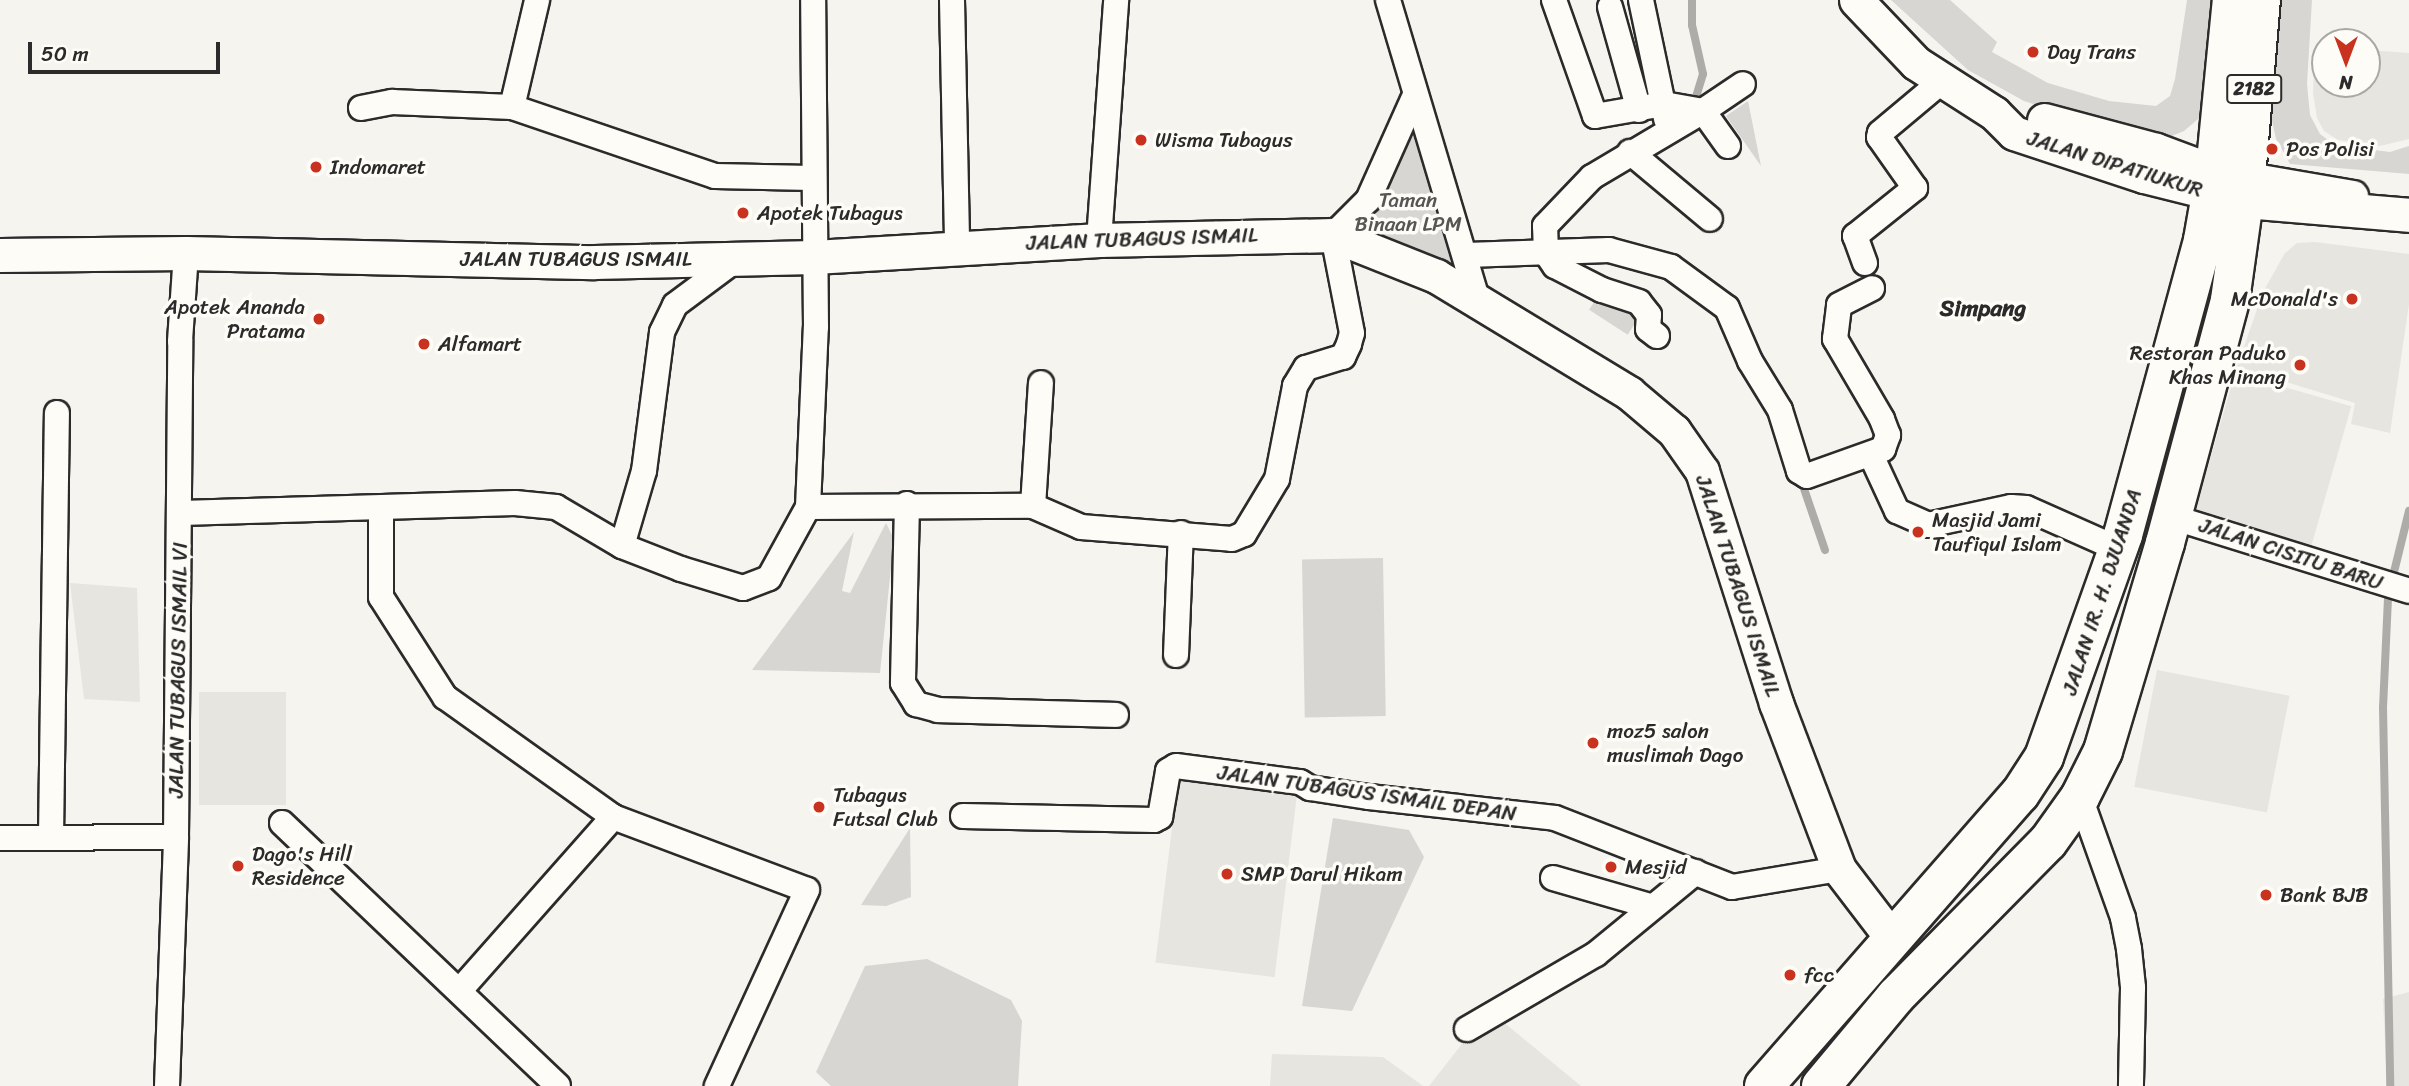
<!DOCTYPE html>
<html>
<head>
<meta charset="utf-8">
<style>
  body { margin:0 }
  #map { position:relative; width:2409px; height:1086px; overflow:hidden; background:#f5f4ef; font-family:Sriracha,sans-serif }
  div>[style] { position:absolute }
  .built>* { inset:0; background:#e6e5e0; transform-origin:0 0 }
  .green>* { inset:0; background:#d7d6d2; transform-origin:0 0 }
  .stream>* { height:8px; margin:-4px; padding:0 4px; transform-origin:4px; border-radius:4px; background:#adaca9 }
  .roads { filter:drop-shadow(2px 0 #2b2b2b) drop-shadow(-2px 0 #2b2b2b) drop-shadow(0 2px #2b2b2b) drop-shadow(0 -2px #2b2b2b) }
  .minor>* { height:24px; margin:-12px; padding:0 12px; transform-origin:12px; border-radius:12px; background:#fdfcf7 }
  .tertiary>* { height:30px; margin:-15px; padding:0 15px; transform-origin:15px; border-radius:15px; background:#fdfcf7 }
  .secondary>* { height:33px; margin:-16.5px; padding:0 16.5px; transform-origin:16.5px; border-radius:16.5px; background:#fdfcf7 }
  .primary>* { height:38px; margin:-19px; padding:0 19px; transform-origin:19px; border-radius:19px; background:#fdfcf7 }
  .dots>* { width:19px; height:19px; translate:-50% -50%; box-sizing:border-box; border:4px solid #fdfcf7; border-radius:50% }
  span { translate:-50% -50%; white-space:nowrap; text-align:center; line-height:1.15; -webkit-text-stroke:7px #fdfcf7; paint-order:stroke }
  .shield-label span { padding:2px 5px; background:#fdfcf7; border:2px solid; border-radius:5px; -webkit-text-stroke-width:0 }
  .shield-label { font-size:19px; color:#2b2b2b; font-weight:700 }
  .poi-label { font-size:21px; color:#2b2b2b }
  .left { translate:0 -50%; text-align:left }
  .right { translate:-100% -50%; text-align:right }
  .street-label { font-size:21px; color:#2b2b2b }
  .park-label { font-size:21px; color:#565655 }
  .neighbourhood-label { font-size:23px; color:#2b2b2b; font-weight:700 }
  .north { position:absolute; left:2311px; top:28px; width:70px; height:70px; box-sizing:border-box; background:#fdfcf7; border:2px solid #a9a8a5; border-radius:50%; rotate:180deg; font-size:19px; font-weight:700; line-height:28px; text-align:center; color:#2b2b2b }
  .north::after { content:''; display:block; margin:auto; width:24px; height:32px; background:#c8321e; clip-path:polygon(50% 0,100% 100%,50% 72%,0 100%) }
  .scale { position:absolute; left:28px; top:42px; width:192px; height:32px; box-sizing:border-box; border:4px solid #2b2b2b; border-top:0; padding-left:9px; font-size:21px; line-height:24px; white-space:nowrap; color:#2b2b2b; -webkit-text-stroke:5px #fdfcf7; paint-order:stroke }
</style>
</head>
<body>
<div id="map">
  <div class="built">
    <div style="clip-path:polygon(2315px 46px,2325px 47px,2325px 84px,2367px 84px,2367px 50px,2409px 53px,2409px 139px,2380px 146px,2338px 140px,2324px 131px,2317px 118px,2313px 93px)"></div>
    <div style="clip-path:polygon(2315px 242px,2409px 254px,2409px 304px,2390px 433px,2351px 424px,2355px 403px,2237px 367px,2263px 292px,2285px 253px,2297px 243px)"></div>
    <div style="left:2235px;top:373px;width:121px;height:150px;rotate:16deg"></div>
    <div style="clip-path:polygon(70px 583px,137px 588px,140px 702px,84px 699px)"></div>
    <div style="left:2157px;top:670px;width:135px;height:119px;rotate:11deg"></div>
    <div style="left:199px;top:692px;width:87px;height:113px"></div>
    <div style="left:1179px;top:771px;width:120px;height:193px;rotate:7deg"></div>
    <div style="clip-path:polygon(2409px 992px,2409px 1086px,2387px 1086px,2383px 999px)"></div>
    <div style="clip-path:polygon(1502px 1021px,1581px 1086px,1429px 1086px,1465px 1040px)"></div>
    <div style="clip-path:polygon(1272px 1054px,1383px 1057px,1423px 1086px,1270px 1086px)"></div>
  </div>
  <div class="green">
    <div style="clip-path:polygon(1891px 0,1950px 0,1997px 42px,1992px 52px,2048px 83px,2109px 101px,2156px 106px,2170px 96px,2175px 79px,2187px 0,2225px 0,2204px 114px,2184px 131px,2167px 138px,2080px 119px,2024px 101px,1968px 70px)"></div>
    <div style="clip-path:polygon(2281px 0,2312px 0,2307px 84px,2310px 115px,2320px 134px,2335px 145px,2390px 152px,2409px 146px,2409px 174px,2290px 164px,2276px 139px,2271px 116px)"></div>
    <div style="clip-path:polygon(1748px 101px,1761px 166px,1726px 116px)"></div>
    <div style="clip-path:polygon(1411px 114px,1461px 273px,1363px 229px)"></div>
    <div style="left:1600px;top:293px;width:46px;height:20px;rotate:33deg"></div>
    <div style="clip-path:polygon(886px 523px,894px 539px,880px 673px,752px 670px,854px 532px,842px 591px,850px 593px)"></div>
    <div style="left:1383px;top:558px;width:158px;height:81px;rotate:89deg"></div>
    <div style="clip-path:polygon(1333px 818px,1409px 830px,1424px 857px,1352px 1011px,1302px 1006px)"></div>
    <div style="clip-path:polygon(910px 828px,911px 897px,886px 906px,861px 905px)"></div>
    <div style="clip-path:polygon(927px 959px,1011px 1000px,1022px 1021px,1018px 1086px,831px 1086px,816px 1072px,865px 966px)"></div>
  </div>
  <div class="stream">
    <div style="left:1692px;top:0;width:25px;rotate:90deg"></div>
    <div style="left:1692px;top:25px;width:50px;rotate:77.3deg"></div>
    <div style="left:1703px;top:74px;width:27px;rotate:107deg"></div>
    <div style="left:1801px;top:480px;width:74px;rotate:71.1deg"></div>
    <div style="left:2394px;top:572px;width:63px;rotate:-76.2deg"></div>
    <div style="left:2388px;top:598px;width:109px;rotate:92.6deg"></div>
    <div style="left:2383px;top:707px;width:379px;rotate:88.9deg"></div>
  </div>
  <div class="roads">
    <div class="minor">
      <div style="left:952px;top:0;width:246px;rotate:88.8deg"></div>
      <div style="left:1388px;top:0;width:314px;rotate:73.4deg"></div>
      <div style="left:1554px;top:0;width:123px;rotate:70.5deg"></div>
      <div style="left:1595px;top:116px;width:70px;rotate:-9.9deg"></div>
      <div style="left:1664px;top:104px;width:40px;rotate:10deg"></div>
      <div style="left:1703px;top:111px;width:48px;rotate:-34deg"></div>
      <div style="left:1641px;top:0;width:122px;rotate:78.1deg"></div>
      <div style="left:1610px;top:7px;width:107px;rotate:74.3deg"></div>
      <div style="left:512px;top:107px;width:110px;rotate:-76.8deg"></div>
      <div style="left:361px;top:108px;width:32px;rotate:-11deg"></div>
      <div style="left:392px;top:102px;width:120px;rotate:2.4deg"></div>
      <div style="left:512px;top:107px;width:214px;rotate:18.8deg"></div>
      <div style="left:715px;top:176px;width:97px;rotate:1.2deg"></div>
      <div style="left:1630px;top:152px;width:104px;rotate:39.9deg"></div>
      <div style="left:1099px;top:240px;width:241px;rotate:-85.9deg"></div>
      <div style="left:1467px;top:255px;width:142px;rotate:-2deg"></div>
      <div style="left:1609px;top:250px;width:64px;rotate:15.3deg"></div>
      <div style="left:1671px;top:267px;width:69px;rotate:36.2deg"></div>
      <div style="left:1727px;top:308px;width:58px;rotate:66.5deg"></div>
      <div style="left:1750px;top:361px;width:57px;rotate:58.5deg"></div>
      <div style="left:1780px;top:410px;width:64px;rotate:72.7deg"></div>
      <div style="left:1799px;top:471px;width:9px;rotate:32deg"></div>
      <div style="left:1807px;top:476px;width:81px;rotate:-19.6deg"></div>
      <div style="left:1883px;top:449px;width:15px;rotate:-70deg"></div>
      <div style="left:1888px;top:435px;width:17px;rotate:-111deg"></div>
      <div style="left:1882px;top:419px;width:93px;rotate:-120.4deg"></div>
      <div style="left:1835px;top:339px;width:34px;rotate:-83deg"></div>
      <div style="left:1839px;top:305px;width:37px;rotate:-27deg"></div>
      <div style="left:1865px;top:263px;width:29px;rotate:-110deg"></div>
      <div style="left:1855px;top:236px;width:77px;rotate:-38.7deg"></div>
      <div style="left:1915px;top:188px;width:62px;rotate:-125.2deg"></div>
      <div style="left:1879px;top:137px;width:4px;rotate:-76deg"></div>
      <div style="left:1880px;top:133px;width:81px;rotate:-40deg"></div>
      <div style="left:1657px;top:336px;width:11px;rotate:-142deg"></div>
      <div style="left:1648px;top:329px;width:14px;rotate:-86deg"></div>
      <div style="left:1649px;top:315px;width:16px;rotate:-128deg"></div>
      <div style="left:1639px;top:302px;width:39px;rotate:-162deg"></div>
      <div style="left:1602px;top:290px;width:53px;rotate:-152.9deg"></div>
      <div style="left:1555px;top:266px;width:16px;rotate:-125deg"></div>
      <div style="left:1546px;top:253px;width:27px;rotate:-92deg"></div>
      <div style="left:1545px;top:226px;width:68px;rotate:-46.2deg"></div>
      <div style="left:1592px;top:177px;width:129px;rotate:-30.7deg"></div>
      <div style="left:1703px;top:111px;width:43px;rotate:54.5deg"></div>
      <div style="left:1871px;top:455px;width:62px;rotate:65.1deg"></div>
      <div style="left:1897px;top:511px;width:34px;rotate:24deg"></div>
      <div style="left:1928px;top:525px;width:85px;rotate:-12.2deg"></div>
      <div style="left:2011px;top:507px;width:15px;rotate:4deg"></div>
      <div style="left:2026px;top:508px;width:101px;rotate:24deg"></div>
      <div style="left:907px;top:504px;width:179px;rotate:91.3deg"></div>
      <div style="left:903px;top:683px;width:25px;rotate:58deg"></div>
      <div style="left:916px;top:704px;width:23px;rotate:15deg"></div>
      <div style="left:938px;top:710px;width:178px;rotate:1.6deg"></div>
      <div style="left:1033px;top:506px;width:123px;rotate:-86.3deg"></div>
      <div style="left:808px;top:507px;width:225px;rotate:-0.3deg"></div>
      <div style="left:1033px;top:506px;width:52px;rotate:23.6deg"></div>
      <div style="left:1081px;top:527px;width:151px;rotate:4.5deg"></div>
      <div style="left:1232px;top:539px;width:13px;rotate:-23deg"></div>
      <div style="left:1244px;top:534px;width:64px;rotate:-59deg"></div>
      <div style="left:1277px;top:479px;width:95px;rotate:-79deg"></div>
      <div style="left:1295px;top:386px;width:21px;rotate:-59deg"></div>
      <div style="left:1306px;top:368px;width:39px;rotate:-17deg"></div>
      <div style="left:1343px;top:357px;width:14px;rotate:-65deg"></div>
      <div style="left:1349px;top:344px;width:11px;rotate:-75deg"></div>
      <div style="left:1352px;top:333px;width:100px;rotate:-101deg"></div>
      <div style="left:1333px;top:235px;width:49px;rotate:-45deg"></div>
      <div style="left:1368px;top:200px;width:115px;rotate:-65.9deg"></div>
      <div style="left:381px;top:509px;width:88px;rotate:90deg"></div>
      <div style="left:381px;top:597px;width:119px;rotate:57.4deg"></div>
      <div style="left:445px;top:697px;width:206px;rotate:35.5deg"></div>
      <div style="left:613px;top:817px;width:207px;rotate:20.6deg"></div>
      <div style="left:807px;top:890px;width:216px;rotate:114.7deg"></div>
      <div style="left:181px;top:513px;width:334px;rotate:-1.7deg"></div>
      <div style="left:515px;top:503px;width:41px;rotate:5.6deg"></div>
      <div style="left:556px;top:507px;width:77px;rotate:30.6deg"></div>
      <div style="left:622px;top:546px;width:63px;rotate:21.3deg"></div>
      <div style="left:681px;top:569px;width:65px;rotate:17deg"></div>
      <div style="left:743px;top:588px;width:28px;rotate:-21deg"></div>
      <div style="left:769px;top:578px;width:81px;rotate:-61.2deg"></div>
      <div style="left:808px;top:507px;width:180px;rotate:-87.5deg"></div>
      <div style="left:816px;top:327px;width:327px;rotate:-90.5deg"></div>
      <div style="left:2172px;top:517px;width:248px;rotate:17.3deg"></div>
      <div style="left:622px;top:546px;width:78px;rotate:-73.7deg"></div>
      <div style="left:644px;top:471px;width:140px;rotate:-82.6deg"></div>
      <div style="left:662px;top:332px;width:30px;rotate:-64deg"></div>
      <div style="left:675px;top:305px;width:79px;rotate:-36.7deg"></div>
      <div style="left:1176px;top:655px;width:122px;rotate:-87.7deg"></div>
      <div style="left:2080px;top:797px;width:128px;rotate:70.4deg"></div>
      <div style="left:2123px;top:918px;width:32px;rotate:79deg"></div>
      <div style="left:2129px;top:949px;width:39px;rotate:84deg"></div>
      <div style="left:2133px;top:988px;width:98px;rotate:91.2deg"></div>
      <div style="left:963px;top:816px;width:191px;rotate:1.2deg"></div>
      <div style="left:1154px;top:820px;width:7px;rotate:-27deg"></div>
      <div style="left:1160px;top:817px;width:47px;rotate:-80.1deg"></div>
      <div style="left:1168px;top:771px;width:9px;rotate:-32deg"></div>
      <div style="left:1176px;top:766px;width:125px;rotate:7.4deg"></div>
      <div style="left:1300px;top:782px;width:12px;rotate:31deg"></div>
      <div style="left:1310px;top:788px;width:60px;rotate:8.7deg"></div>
      <div style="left:1369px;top:797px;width:187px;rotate:6.4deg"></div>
      <div style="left:1555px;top:818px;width:190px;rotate:21.3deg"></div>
      <div style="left:1732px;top:887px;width:109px;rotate:-9.5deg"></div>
      <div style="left:282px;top:823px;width:381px;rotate:43.6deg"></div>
      <div style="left:51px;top:837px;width:424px;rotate:-89.2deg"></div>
      <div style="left:0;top:838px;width:176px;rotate:-0.3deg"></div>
      <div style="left:1553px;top:878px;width:101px;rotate:16.1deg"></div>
      <div style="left:461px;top:989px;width:230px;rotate:-48.5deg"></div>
      <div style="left:1467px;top:1029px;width:149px;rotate:-30.2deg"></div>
      <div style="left:1596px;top:954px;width:129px;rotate:-39.4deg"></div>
      <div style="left:167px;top:1086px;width:249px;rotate:-87.9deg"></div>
      <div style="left:176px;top:837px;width:496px;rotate:-89.5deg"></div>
      <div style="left:180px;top:341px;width:88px;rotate:-86.1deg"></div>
    </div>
    <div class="tertiary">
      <div style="left:2226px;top:174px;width:129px;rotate:9.8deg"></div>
    </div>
    <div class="secondary">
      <div style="left:1856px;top:0;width:87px;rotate:46.4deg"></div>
      <div style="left:1916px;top:63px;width:93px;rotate:32.7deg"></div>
      <div style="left:1994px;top:113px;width:28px;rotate:45deg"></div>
      <div style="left:2014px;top:133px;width:137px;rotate:18.3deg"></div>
      <div style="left:2144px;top:176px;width:103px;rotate:14deg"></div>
      <div style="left:2244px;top:201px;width:166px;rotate:4.8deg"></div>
      <div style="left:2044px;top:120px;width:116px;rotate:15deg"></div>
      <div style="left:2156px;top:150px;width:63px;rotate:20.4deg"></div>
      <div style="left:0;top:255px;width:186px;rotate:-0.6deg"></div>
      <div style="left:186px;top:253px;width:408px;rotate:1.3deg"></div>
      <div style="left:594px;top:262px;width:220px;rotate:-1.3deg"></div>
      <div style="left:814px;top:257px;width:286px;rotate:-3.4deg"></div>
      <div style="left:1099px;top:240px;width:234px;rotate:-1.2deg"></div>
      <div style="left:1333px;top:235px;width:111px;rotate:21.7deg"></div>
      <div style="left:1436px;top:276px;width:226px;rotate:31.2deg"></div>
      <div style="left:1629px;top:393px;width:59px;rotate:40.2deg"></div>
      <div style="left:1674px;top:431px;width:49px;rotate:55deg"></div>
      <div style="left:1702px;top:471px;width:244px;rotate:72.3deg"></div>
      <div style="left:1776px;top:703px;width:178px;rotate:69.2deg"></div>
      <div style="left:1839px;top:869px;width:86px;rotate:52.6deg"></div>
    </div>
    <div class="primary">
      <div style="left:1764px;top:1086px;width:388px;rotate:-48.8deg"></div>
      <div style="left:2020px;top:794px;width:44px;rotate:-57deg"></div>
      <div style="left:2044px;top:757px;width:236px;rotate:-70.4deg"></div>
      <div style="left:2123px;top:535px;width:306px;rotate:-74.8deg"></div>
      <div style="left:2203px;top:240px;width:69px;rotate:-80deg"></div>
      <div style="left:2215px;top:172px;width:173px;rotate:-84.4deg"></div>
      <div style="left:1821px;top:1086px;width:117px;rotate:-50.2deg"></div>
      <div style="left:1896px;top:996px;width:216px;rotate:-45.4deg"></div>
      <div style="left:2048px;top:842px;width:55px;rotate:-54.6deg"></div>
      <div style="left:2080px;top:797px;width:51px;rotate:-63.4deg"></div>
      <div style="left:2103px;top:751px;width:217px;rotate:-73.4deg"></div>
      <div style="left:2165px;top:543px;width:252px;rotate:-75deg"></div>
      <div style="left:2230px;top:300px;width:100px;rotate:-82deg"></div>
      <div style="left:2244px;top:201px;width:202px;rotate:-85.2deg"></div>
    </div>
  </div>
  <div class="dots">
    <div style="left:2033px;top:52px;background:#c8321e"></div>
    <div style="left:1141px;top:140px;background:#c8321e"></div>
    <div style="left:2272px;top:149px;background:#c8321e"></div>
    <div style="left:316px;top:167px;background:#c8321e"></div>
    <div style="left:743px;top:213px;background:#c8321e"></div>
    <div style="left:2352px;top:299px;background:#c8321e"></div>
    <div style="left:319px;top:319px;background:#c8321e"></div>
    <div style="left:424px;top:344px;background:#c8321e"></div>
    <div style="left:2300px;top:365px;background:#c8321e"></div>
    <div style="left:1918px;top:532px;background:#c8321e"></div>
    <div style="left:1593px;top:743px;background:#c8321e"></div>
    <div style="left:819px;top:807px;background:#c8321e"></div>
    <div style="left:238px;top:866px;background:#c8321e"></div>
    <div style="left:1611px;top:867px;background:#c8321e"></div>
    <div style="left:1227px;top:874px;background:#c8321e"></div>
    <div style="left:2266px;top:895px;background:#c8321e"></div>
    <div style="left:1790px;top:975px;background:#c8321e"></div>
  </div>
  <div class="shield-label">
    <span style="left:2254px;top:89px">2182</span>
  </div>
  <div class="poi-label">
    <span class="left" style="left:2047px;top:52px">Day Trans</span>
    <span class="left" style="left:1155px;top:140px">Wisma Tubagus</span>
    <span class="left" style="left:2286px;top:149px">Pos Polisi</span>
    <span class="left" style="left:330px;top:167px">Indomaret</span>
    <span class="left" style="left:757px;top:213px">Apotek Tubagus</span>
    <span class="right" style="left:2338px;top:299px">McDonald's</span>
    <span class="right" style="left:305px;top:319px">Apotek Ananda<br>Pratama</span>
    <span class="left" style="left:438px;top:344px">Alfamart</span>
    <span class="right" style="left:2286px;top:365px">Restoran Paduko<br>Khas Minang</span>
    <span class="left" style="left:1932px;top:532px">Masjid Jami<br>Taufiqul Islam</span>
    <span class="left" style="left:1607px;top:743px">moz5 salon<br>muslimah Dago</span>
    <span class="left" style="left:833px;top:807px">Tubagus<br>Futsal Club</span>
    <span class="left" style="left:252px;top:866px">Dago's Hill<br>Residence</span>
    <span class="left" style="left:1625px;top:867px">Mesjid</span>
    <span class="left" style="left:1241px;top:874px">SMP Darul Hikam</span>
    <span class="left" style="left:2280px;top:895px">Bank BJB</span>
    <span class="left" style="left:1804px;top:975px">fcc</span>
  </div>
  <div class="street-label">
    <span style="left:2115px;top:164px;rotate:17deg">JALAN DIPATIUKUR</span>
    <span style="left:1142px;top:239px;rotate:-2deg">JALAN TUBAGUS ISMAIL</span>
    <span style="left:576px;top:259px">JALAN TUBAGUS ISMAIL</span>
    <span style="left:2291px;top:554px;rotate:18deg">JALAN CISITU BARU</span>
    <span style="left:1738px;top:586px;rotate:72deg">JALAN TUBAGUS ISMAIL</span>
    <span style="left:2102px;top:592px;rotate:-72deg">JALAN IR. H. DJUANDA</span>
    <span style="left:178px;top:670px;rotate:-89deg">JALAN TUBAGUS ISMAIL VI</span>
    <span style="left:1367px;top:793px;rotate:8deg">JALAN TUBAGUS ISMAIL DEPAN</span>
  </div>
  <div class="park-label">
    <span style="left:1408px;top:212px">Taman<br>Binaan LPM</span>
  </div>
  <div class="neighbourhood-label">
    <span style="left:1983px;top:309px">Simpang</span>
  </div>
  <div class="north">N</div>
  <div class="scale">50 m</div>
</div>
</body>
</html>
